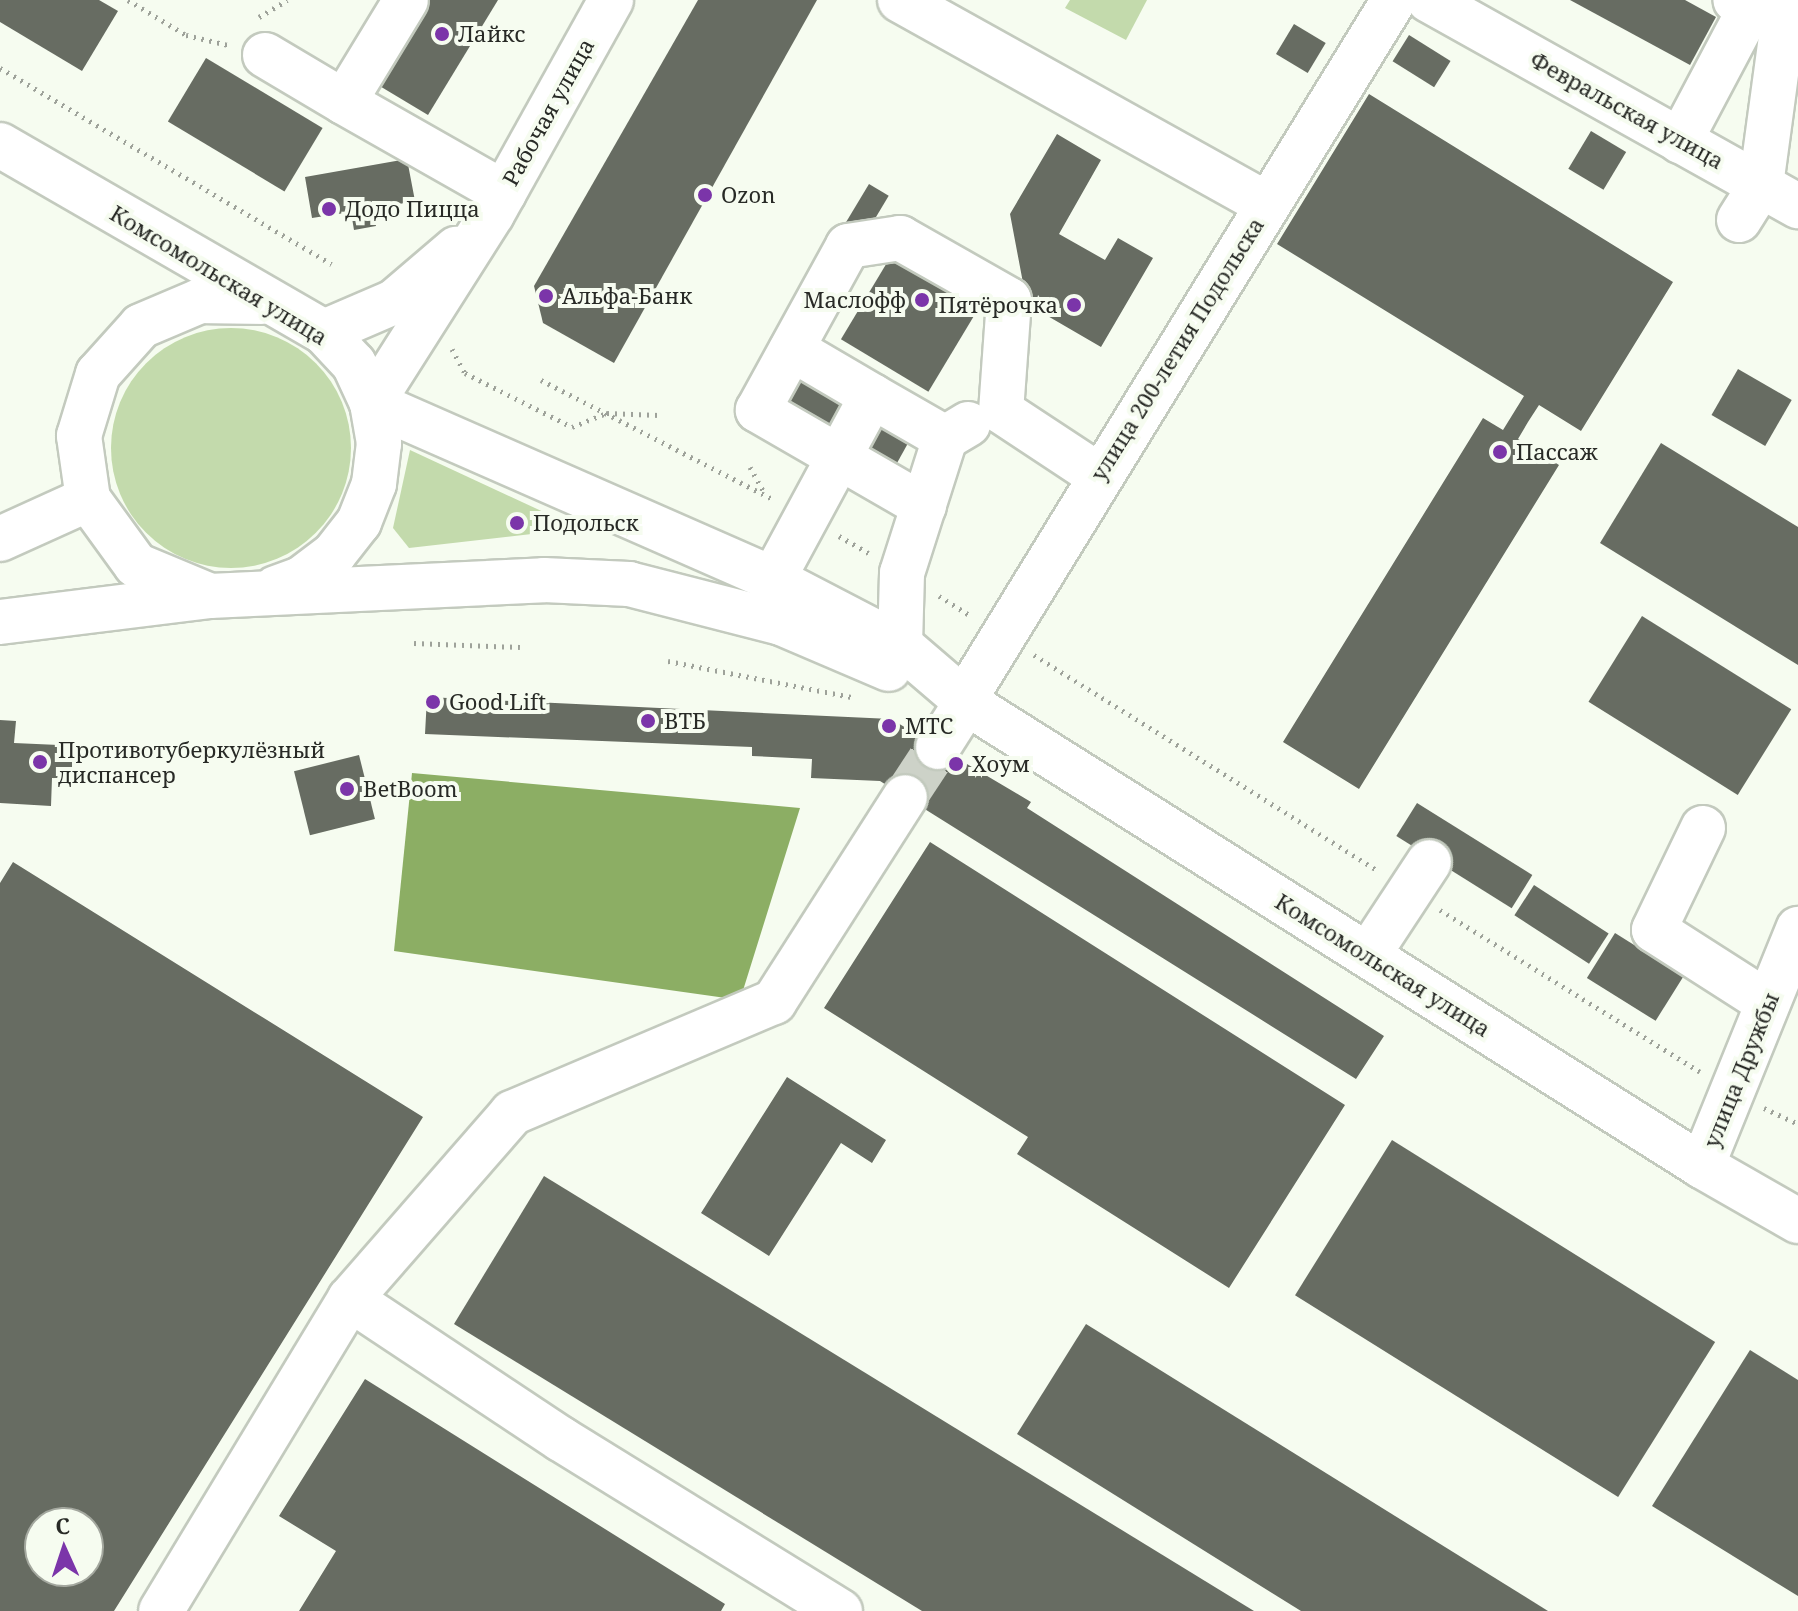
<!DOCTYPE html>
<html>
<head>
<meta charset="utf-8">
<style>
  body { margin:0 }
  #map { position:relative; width:1798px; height:1611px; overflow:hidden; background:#f6fcf0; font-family:"Noto Serif",serif }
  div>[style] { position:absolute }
  .green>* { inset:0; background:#c3daac }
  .round { border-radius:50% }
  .water>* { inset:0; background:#8cae64 }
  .building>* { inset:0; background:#676c62; transform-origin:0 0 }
  .minor-tunnel>* { height:44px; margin-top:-22px; transform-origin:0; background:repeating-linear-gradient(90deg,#cdd2c8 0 44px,transparent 0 66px) }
  .path>* { height:5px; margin-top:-2.5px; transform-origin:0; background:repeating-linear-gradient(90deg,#9ea29a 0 2px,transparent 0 8px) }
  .roads { filter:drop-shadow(2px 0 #c3cabe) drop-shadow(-2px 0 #c3cabe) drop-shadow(0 2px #c3cabe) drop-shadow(0 -2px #c3cabe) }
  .minor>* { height:44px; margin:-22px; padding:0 22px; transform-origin:22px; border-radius:22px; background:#fff }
  .major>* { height:44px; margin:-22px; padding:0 22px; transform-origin:22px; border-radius:22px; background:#fff }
  .dots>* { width:22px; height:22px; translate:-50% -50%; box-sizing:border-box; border:4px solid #f6fcf0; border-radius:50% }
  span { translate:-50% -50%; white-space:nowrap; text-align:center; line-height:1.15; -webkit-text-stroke:8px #f6fcf0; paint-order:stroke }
  .poi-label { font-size:22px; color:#282a26 }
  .left { translate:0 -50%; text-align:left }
  .right { translate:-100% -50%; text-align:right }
  .street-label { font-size:22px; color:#282a26 }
  .north { position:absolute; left:24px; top:1507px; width:80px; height:80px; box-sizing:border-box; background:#f6fcf0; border:2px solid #a4a89f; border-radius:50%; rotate:357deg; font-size:22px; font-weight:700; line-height:32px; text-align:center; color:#282a26 }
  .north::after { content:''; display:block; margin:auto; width:28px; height:36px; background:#7b35a9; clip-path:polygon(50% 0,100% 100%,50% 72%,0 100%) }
</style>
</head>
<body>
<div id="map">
  <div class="green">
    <div style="clip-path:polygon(1070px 0,1147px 0,1126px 40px,1065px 8px)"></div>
    <div class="round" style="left:111px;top:328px;width:240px;height:240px"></div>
    <div style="clip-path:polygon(410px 450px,563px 521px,566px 530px,409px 548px,393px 528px)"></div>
  </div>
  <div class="water">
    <div style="clip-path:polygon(412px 773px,800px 808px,740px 1000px,394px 951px)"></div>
  </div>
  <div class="building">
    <div style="clip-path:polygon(0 0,99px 0,118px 11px,82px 71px,0 22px)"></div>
    <div style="clip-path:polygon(423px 0,498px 0,428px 115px,373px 82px)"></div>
    <div style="clip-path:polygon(698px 0,817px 0,614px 363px,543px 323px,534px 286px)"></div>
    <div style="clip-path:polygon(1570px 0,1685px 0,1716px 17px,1690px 65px)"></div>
    <div style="left:1294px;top:24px;width:37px;height:35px;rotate:31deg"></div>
    <div style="left:1409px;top:35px;width:49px;height:31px;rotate:32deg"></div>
    <div style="left:206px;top:58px;width:136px;height:74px;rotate:31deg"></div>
    <div style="clip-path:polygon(1369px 94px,1673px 282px,1581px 431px,1539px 405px,1528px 422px,1518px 439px,1559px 465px,1359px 789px,1283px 742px,1483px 418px,1503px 430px,1524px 396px,1277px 244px)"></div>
    <div style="left:1591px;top:131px;width:41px;height:44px;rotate:31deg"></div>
    <div style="clip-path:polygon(1057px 134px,1101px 160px,1059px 234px,1105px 260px,1118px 238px,1153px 258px,1101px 347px,1027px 304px,1010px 214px)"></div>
    <div style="clip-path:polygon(407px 159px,415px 201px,373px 209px,376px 226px,354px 230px,351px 212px,312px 218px,305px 177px)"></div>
    <div style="left:869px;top:184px;width:23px;height:47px;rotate:31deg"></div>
    <div style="left:894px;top:251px;width:102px;height:103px;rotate:31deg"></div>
    <div style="left:793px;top:362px;width:140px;height:46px;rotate:29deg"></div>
    <div style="left:1738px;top:369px;width:62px;height:53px;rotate:30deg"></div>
    <div style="clip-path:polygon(1661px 443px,1798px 527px,1798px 665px,1600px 543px)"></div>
    <div style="left:1642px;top:616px;width:176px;height:101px;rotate:32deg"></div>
    <div style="clip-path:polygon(427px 697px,891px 719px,1031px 802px,1027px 808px,1384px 1036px,1356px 1079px,880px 781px,811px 778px,812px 759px,752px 756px,752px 747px,425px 734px)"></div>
    <div style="clip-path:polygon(0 720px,16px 721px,14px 743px,81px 746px,80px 779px,52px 778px,51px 806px,0 803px)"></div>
    <div style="left:359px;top:755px;width:66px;height:67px;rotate:76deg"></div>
    <div style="left:1417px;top:803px;width:136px;height:39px;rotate:32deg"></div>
    <div style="clip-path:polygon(930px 842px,1345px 1105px,1229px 1288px,1017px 1154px,1028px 1137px,824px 1008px)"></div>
    <div style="clip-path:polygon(evenodd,13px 862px,423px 1117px,114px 1611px,0 1611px,0 883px,13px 862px,40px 1523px,88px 1523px,88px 1571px,40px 1571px,40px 1523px)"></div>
    <div style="left:1534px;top:885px;width:89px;height:36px;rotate:33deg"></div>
    <div style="left:1615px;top:933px;width:81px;height:53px;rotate:32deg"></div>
    <div style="clip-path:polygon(787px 1077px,886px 1140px,872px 1163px,841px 1143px,769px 1256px,701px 1213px)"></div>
    <div style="left:1392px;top:1140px;width:381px;height:183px;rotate:32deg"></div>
    <div style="clip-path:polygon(544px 1176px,1254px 1611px,922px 1611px,454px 1324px)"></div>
    <div style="clip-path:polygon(1086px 1324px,1548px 1611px,1301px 1611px,1017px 1434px)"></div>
    <div style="clip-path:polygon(1750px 1350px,1798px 1380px,1798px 1596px,1652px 1506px)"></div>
    <div style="clip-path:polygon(365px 1379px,725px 1604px,721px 1611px,299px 1611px,336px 1551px,279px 1516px)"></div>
  </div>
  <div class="minor-tunnel">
    <div style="left:905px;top:797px;width:60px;rotate:-56.6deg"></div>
  </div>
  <div class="path">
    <div style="left:128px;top:0;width:68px;rotate:31.1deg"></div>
    <div style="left:186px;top:35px;width:47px;rotate:13.4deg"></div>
    <div style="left:259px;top:17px;width:33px;rotate:-31deg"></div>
    <div style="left:0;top:68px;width:385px;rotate:30.6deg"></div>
    <div style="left:452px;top:349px;width:27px;rotate:62deg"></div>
    <div style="left:465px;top:373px;width:120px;rotate:26.8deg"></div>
    <div style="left:572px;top:427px;width:38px;rotate:-22deg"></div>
    <div style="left:607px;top:413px;width:52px;rotate:2.2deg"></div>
    <div style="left:541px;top:380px;width:262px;rotate:27.2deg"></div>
    <div style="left:750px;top:467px;width:31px;rotate:61deg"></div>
    <div style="left:839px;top:536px;width:34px;rotate:30deg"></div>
    <div style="left:939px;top:596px;width:38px;rotate:32deg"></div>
    <div style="left:414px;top:643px;width:106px;rotate:2.2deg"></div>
    <div style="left:1034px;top:655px;width:406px;rotate:32.1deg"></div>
    <div style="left:668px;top:661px;width:187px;rotate:11.1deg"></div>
    <div style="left:1440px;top:910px;width:306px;rotate:31.9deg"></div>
    <div style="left:1764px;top:1108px;width:38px;rotate:25deg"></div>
  </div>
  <div class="roads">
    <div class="minor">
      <div style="left:900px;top:0;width:420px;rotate:29.1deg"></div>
      <div style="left:1429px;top:0;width:423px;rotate:29.2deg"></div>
      <div style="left:265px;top:55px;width:92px;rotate:30.7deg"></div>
      <div style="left:344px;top:102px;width:119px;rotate:-58.7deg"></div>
      <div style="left:344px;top:102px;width:184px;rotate:29.6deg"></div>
      <div style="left:1680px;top:141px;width:149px;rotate:-62.1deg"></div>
      <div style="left:1750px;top:9px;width:17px;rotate:-149deg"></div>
      <div style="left:1739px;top:220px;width:41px;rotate:-57.8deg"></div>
      <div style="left:1761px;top:185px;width:187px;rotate:-82.3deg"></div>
      <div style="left:324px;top:332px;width:76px;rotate:-23.2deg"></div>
      <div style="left:394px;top:302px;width:82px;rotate:-40.5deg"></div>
      <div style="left:792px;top:349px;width:93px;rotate:30.4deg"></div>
      <div style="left:372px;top:403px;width:224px;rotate:-57.6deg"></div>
      <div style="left:492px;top:214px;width:245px;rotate:-60.9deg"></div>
      <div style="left:1001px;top:411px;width:116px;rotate:33.4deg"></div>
      <div style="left:924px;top:506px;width:192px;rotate:-150deg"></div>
      <div style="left:758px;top:410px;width:187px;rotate:-61.2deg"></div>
      <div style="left:848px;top:246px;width:53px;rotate:-8.7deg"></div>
      <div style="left:900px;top:238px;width:125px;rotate:29.6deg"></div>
      <div style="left:1009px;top:300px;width:111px;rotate:94.1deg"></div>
      <div style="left:773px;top:579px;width:208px;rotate:-61.6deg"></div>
      <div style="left:872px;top:396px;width:84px;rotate:29.9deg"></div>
      <div style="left:900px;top:645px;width:72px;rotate:-88.4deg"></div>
      <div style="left:902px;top:573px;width:142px;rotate:-72.3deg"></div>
      <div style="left:945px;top:438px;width:27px;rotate:-31deg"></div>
      <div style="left:964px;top:700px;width:822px;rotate:-58.44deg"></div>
      <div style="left:938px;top:747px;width:52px;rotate:-57.5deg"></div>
      <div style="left:1703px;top:828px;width:113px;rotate:115.7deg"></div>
      <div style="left:1654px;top:930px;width:135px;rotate:32.6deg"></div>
      <div style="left:1368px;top:955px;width:111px;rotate:-56.7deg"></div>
      <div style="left:1702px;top:1166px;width:256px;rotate:-67.9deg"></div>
      <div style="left:350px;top:1299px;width:253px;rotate:33.6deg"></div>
      <div style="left:561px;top:1439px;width:328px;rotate:31.7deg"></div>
      <div style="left:161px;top:1611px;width:365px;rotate:-58.8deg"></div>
      <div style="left:350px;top:1299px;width:247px;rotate:-48.9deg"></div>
      <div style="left:512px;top:1113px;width:285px;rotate:-23deg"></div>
      <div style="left:774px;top:1002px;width:243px;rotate:-57.4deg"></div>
    </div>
    <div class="major">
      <div style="left:0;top:145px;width:374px;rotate:30deg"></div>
      <div style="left:324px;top:332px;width:44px;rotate:46.8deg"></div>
      <div style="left:354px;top:364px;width:43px;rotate:65.2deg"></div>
      <div style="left:372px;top:403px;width:41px;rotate:80.1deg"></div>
      <div style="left:379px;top:443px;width:41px;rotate:97deg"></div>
      <div style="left:374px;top:484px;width:41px;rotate:111.5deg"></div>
      <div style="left:359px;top:522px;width:41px;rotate:128deg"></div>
      <div style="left:334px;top:554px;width:41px;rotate:142.9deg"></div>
      <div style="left:301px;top:579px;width:27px;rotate:160deg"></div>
      <div style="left:372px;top:403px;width:438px;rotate:23.7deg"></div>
      <div style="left:773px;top:579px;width:143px;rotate:27.5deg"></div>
      <div style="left:900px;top:645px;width:92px;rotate:40.6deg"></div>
      <div style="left:970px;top:705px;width:865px;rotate:32.2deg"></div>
      <div style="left:1702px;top:1166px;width:111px;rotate:29.8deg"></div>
      <div style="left:0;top:539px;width:97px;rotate:-24.4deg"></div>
      <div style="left:208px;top:595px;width:78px;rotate:-157.4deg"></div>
      <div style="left:136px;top:565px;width:82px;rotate:-126deg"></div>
      <div style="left:88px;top:499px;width:64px;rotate:-98.1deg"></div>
      <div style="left:79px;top:436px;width:65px;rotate:-73deg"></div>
      <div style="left:98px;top:374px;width:64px;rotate:-48.1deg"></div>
      <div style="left:141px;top:326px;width:64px;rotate:-23deg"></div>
      <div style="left:200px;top:301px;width:62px;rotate:0.9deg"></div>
      <div style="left:0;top:622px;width:212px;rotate:-7.1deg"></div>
      <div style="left:210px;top:596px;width:334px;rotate:-2.7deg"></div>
      <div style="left:544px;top:580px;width:85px;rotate:2.7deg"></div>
      <div style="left:629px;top:584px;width:157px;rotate:14.4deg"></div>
      <div style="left:781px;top:623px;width:117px;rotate:23.1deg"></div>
    </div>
  </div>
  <div class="dots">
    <div style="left:442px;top:34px;background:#7b35a9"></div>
    <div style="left:705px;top:195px;background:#7b35a9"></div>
    <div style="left:329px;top:209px;background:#7b35a9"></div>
    <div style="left:546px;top:296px;background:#7b35a9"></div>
    <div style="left:922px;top:300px;background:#7b35a9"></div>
    <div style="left:1074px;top:305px;background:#7b35a9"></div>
    <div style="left:1500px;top:452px;background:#7b35a9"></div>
    <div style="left:517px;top:523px;background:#7b35a9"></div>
    <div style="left:433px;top:702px;background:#7b35a9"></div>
    <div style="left:648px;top:721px;background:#7b35a9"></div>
    <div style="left:889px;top:726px;background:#7b35a9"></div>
    <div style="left:40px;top:762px;background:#7b35a9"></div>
    <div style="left:956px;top:764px;background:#7b35a9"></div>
    <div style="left:347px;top:789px;background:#7b35a9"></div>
  </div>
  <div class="poi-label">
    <span class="left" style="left:458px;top:34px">Лайкс</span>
    <span class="left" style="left:721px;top:195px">Ozon</span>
    <span class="left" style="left:345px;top:209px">Додо Пицца</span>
    <span class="left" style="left:562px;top:296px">Альфа-Банк</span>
    <span class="right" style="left:906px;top:300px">Маслофф</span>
    <span class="right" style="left:1058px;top:305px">Пятёрочка</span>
    <span class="left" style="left:1516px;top:452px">Пассаж</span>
    <span class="left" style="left:533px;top:523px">Подольск</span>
    <span class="left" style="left:449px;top:702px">Good Lift</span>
    <span class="left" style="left:664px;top:721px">ВТБ</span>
    <span class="left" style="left:905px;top:726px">МТС</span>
    <span class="left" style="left:58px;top:762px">Противотуберкулёзный<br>диспансер</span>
    <span class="left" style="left:972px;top:764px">Хоум</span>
    <span class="left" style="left:363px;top:789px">BetBoom</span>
  </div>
  <div class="street-label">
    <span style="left:1627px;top:110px;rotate:29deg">Февральская улица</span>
    <span style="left:548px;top:112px;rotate:-61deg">Рабочая улица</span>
    <span style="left:219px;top:275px;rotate:31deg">Комсомольская улица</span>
    <span style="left:1177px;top:349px;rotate:-58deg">улица 200-летия Подольска</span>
    <span style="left:1383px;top:965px;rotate:32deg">Комсомольская улица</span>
    <span style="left:1741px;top:1070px;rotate:-68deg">улица Дружбы</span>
  </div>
  <div class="north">С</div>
</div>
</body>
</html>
